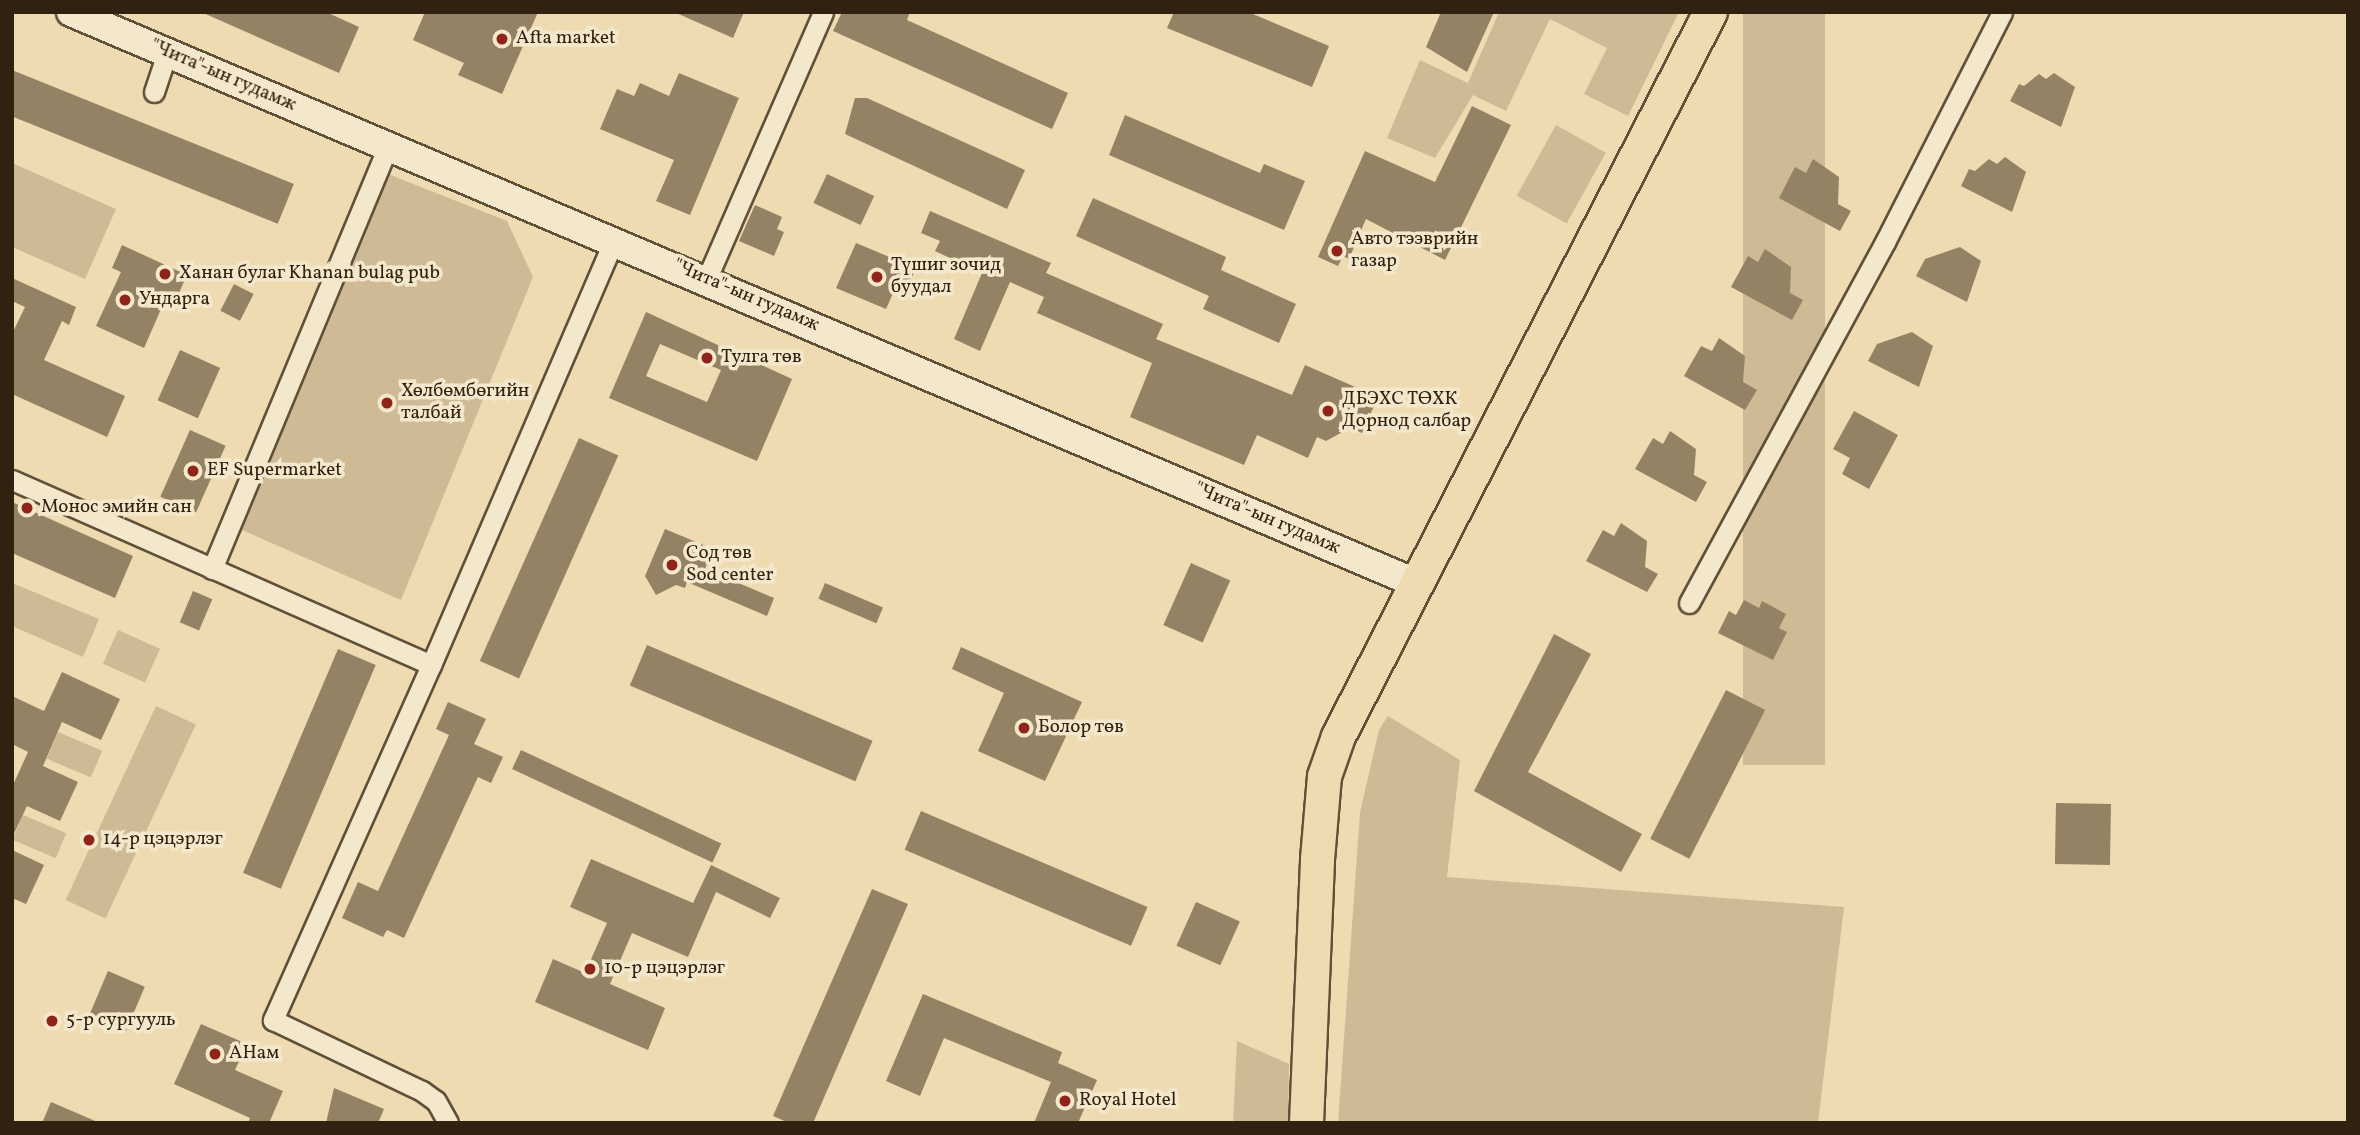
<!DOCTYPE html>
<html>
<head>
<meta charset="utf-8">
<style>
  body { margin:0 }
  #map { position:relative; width:2360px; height:1135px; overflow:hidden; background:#eedbb1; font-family:Vollkorn,serif }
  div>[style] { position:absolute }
  .green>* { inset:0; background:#cebb96; transform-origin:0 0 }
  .building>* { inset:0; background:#938264; transform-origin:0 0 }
  .roads { filter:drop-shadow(2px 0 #605038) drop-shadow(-2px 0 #605038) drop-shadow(0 2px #605038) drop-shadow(0 -2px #605038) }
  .minor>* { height:19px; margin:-9.5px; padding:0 9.5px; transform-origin:9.5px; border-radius:9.5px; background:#f4e8cc }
  .secondary>* { height:28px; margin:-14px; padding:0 14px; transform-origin:14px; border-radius:14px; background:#f4e8cc }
  .trunk>* { height:33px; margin:-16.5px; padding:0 16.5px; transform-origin:16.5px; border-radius:16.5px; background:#eedbb1 }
  .dots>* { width:19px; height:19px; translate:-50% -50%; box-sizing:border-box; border:4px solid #f4e8cc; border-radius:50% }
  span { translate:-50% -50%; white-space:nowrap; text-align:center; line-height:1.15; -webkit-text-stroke:7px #f4e8cc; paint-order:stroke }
  .poi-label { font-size:19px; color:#302110 }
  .left { translate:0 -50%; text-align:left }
  .street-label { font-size:19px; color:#302110 }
  .frame { position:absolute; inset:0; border:14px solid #302110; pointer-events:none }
</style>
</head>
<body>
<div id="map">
  <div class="green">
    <div style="clip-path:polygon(1499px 12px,1679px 12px,1628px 116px,1584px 94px,1607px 48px,1550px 19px,1506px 111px,1473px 95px,1435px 158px,1387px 138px,1420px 60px,1468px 83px)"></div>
    <div style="left:1743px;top:12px;width:82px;height:753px"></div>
    <div style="left:1556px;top:125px;width:57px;height:81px;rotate:29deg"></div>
    <div style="clip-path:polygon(12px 163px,116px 209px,85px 279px,12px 247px)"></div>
    <div style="clip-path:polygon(388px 174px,507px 221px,533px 277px,401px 600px,240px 529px)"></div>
    <div style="clip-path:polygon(12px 583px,99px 619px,83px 657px,12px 626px)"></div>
    <div style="left:118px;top:630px;width:46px;height:37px;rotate:24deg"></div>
    <div style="left:156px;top:706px;width:44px;height:214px;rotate:25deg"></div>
    <div style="clip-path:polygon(1388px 716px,1460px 760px,1447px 877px,1844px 907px,1818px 1123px,1338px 1123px,1360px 812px,1379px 730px)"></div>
    <div style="left:58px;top:732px;width:48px;height:29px;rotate:23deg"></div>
    <div style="left:23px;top:815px;width:47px;height:27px;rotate:23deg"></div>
    <div style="clip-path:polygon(1237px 1041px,1289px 1064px,1288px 1123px,1233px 1123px)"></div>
  </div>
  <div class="building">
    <div style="clip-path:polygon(201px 12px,326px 12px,359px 27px,339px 73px)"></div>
    <div style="clip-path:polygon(425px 12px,538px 12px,502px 94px,458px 75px,464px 63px,413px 40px)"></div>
    <div style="clip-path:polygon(674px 12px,744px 12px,733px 38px)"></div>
    <div style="clip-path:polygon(842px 12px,910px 12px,907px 20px,1068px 93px,1052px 129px,833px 31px)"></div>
    <div style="clip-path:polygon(1174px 12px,1248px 12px,1329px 46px,1312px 87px,1167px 28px)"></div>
    <div style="clip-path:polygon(1441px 12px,1494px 12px,1467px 72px,1426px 47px)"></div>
    <div style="left:12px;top:70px;width:304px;height:43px;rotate:22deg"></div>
    <div style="clip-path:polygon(679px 73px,739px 98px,690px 215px,656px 201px,674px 160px,600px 129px,617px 89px,634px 96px,640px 83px,669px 96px)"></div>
    <div style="clip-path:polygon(2054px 73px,2075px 87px,2061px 127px,2010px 101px,2019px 84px,2024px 86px,2039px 74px,2046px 79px)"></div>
    <div style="clip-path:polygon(855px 98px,867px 98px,1025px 170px,1007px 209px,845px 134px)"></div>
    <div style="clip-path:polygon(1472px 106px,1511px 125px,1445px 260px,1366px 219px,1349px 259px,1343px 256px,1338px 266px,1318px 257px,1365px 151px,1435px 182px)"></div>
    <div style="clip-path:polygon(1125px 115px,1260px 173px,1264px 164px,1305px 181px,1284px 230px,1109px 155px)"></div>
    <div style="clip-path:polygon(2005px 157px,2026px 172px,2012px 212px,1961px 186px,1969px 169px,1975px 171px,1989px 159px,1997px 164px)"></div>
    <div style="clip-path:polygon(1813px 159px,1839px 177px,1838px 204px,1851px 211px,1840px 231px,1779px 198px,1795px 167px,1806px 173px)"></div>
    <div style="left:827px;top:174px;width:52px;height:32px;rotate:25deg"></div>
    <div style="clip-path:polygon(1093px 198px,1226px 257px,1221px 270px,1296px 304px,1279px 343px,1203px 309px,1209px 296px,1076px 236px)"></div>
    <div style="clip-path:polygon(755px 205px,782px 217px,777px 229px,784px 232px,774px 256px,739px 241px)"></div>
    <div style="clip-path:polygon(930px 211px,1051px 263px,1046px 273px,1163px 324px,1156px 339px,1292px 395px,1305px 365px,1378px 397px,1362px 433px,1350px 428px,1326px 441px,1317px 437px,1308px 458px,1257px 435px,1244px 465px,1130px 417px,1152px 363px,1037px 313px,1044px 297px,1010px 282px,980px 351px,954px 339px,982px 273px,935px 251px,940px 241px,921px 233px)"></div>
    <div style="clip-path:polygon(856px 243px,916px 268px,908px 286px,894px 291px,886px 309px,836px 288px)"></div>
    <div style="clip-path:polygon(122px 245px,187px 275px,174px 304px,165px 300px,144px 348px,96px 326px,121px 272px,112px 268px)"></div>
    <div style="clip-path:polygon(1960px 247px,1981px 261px,1967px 302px,1916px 276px,1925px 259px)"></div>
    <div style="clip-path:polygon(1765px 249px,1791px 267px,1790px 293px,1803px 300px,1792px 320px,1731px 287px,1748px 256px,1758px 262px)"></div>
    <div style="clip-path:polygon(12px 278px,76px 307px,69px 325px,62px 321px,44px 360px,125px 396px,107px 437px,12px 394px,12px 334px,25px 307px,12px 301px)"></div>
    <div style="left:234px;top:284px;width:22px;height:30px;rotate:27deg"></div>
    <div style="clip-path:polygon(evenodd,646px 312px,792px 379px,757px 461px,609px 398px,646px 312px,660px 344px,721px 370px,707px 402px,646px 376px,660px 344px)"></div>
    <div style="clip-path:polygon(1912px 332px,1933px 346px,1919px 387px,1868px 361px,1877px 344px)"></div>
    <div style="clip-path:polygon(1719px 338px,1745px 356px,1743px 382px,1757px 390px,1745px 410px,1684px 376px,1701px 346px,1712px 351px)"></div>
    <div style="left:180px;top:350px;width:44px;height:55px;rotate:24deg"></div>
    <div style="clip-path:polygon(1854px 411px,1898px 435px,1869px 489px,1842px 474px,1850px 458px,1833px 449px)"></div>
    <div style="left:190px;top:430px;width:39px;height:73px;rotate:24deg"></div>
    <div style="clip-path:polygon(1670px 431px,1696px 449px,1694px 475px,1707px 482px,1696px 502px,1635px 469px,1653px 438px,1663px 444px)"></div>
    <div style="left:579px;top:438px;width:43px;height:244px;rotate:24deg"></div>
    <div style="clip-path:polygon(12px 502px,133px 556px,115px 598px,12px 553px)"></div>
    <div style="clip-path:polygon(1621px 523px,1647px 541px,1645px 567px,1658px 574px,1647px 592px,1586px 561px,1603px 530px,1614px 536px)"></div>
    <div style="clip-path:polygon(665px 529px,713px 549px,705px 569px,774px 598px,767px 616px,687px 582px,685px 588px,676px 585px,656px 595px,645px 576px)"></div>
    <div style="left:1191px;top:563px;width:43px;height:68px;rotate:24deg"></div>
    <div style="left:825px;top:583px;width:63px;height:17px;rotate:23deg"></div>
    <div style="left:193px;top:591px;width:21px;height:34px;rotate:23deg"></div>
    <div style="clip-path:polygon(1744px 600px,1759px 608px,1762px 601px,1786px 614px,1779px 628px,1787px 632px,1773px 660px,1718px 633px,1729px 611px,1736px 615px)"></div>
    <div style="clip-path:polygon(1554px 634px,1591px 654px,1528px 772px,1642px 834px,1621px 872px,1474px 791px)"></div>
    <div style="left:647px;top:645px;width:245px;height:44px;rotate:23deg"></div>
    <div style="clip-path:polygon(961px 647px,1082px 702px,1045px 781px,978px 751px,1004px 693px,952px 669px)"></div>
    <div style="left:338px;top:649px;width:41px;height:243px;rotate:23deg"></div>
    <div style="clip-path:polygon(62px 672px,120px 699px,101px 740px,62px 722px,43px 766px,78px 782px,60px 821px,27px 806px,12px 838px,12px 787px,28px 752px,12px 744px,12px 696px,44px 711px)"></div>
    <div style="left:1726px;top:690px;width:44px;height:167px;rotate:27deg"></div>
    <div style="clip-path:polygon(448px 702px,486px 719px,474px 744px,503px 757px,491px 783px,478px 777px,404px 938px,387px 930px,383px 937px,342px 918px,358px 882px,378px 891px,449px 735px,436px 729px)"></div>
    <div style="left:521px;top:750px;width:221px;height:21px;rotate:25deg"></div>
    <div style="left:2056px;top:803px;width:55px;height:61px;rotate:1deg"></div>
    <div style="left:921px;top:811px;width:246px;height:42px;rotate:23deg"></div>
    <div style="clip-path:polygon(12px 850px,44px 865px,26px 904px,12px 898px)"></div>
    <div style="clip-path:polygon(591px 859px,693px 903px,711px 865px,780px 898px,770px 918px,716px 892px,688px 957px,632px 933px,610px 984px,665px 1008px,648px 1050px,535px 1002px,553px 959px,585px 973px,607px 923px,570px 907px)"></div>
    <div style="clip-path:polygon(872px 889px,908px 904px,813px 1123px,789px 1123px,773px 1116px)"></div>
    <div style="left:1196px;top:902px;width:48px;height:48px;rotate:24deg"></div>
    <div style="left:108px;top:971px;width:40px;height:50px;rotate:23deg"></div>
    <div style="clip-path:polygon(923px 994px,1062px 1052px,1058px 1063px,1097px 1080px,1078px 1123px,1034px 1123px,1051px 1082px,944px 1038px,920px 1096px,886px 1081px)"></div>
    <div style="clip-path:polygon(201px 1024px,247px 1044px,235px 1070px,283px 1091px,269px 1123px,248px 1123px,250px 1118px,174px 1084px)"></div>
    <div style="clip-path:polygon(334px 1088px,384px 1109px,378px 1123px,326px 1123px)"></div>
    <div style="clip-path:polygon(51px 1102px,100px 1123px,42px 1123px)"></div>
  </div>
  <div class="roads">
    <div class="minor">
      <div style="left:154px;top:92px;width:41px;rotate:-71.6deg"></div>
      <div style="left:707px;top:278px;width:290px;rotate:-66.4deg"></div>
      <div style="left:12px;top:480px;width:458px;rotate:23.8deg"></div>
      <div style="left:431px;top:665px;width:389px;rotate:114deg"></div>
      <div style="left:273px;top:1020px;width:165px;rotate:25.5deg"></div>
      <div style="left:422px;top:1091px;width:17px;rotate:36deg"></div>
      <div style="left:436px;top:1101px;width:25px;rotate:61deg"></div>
      <div style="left:212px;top:569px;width:458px;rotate:-67.4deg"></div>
      <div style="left:1689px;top:603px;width:411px;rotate:-61.5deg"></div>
      <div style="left:1885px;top:242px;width:258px;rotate:-63deg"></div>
      <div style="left:431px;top:665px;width:460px;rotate:-66.7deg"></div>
    </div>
    <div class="secondary">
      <div style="left:71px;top:12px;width:1463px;rotate:23.01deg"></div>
    </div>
    <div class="trunk">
      <div style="left:1306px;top:1123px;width:264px;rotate:-87.6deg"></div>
      <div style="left:1317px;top:859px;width:83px;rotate:-85.2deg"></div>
      <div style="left:1324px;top:776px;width:42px;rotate:-70.7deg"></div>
      <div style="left:1338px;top:736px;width:814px;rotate:-62.81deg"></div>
    </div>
  </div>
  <div class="dots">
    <div style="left:502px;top:39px;background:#8f2418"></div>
    <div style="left:1337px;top:251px;background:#8f2418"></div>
    <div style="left:165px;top:274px;background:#8f2418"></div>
    <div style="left:877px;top:277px;background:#8f2418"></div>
    <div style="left:125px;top:300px;background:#8f2418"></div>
    <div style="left:707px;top:358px;background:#8f2418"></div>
    <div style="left:387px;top:403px;background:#8f2418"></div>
    <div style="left:1328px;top:411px;background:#8f2418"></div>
    <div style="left:193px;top:471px;background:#8f2418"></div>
    <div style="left:27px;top:508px;background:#8f2418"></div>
    <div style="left:672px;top:565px;background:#8f2418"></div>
    <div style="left:1024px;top:728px;background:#8f2418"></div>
    <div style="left:89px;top:840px;background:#8f2418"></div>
    <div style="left:590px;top:969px;background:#8f2418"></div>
    <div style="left:52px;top:1021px;background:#8f2418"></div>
    <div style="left:215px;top:1054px;background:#8f2418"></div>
    <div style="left:1065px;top:1101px;background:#8f2418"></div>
  </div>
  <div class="poi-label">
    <span class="left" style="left:516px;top:39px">Afta market</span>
    <span class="left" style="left:1351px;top:251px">Авто тээврийн<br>газар</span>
    <span class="left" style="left:891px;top:277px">Түшиг зочид<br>буудал</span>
    <span class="left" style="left:179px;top:274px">Ханан булаг Khanan bulag pub</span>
    <span class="left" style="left:139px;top:300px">Ундарга</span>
    <span class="left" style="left:721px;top:358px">Тулга төв</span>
    <span class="left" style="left:401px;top:403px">Хөлбөмбөгийн<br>талбай</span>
    <span class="left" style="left:1342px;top:411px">ДБЭХС ТӨХК<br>Дорнод салбар</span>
    <span class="left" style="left:207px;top:471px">EF Supermarket</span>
    <span class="left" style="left:41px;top:508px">Монос эмийн сан</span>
    <span class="left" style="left:686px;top:565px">Сод төв<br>Sod center</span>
    <span class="left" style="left:1038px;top:728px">Болор төв</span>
    <span class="left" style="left:103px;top:840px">14-р цэцэрлэг</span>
    <span class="left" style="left:604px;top:969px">10-р цэцэрлэг</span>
    <span class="left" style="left:66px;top:1021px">5-р сургууль</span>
    <span class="left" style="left:229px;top:1054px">АНам</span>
    <span class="left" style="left:1079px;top:1101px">Royal Hotel</span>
  </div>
  <div class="street-label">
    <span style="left:223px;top:76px;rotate:23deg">"Чита"-ын гудамж</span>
    <span style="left:746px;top:296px;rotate:23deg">"Чита"-ын гудамж</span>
    <span style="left:1267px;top:519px;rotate:23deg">"Чита"-ын гудамж</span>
  </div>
  <div class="frame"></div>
</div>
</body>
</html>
